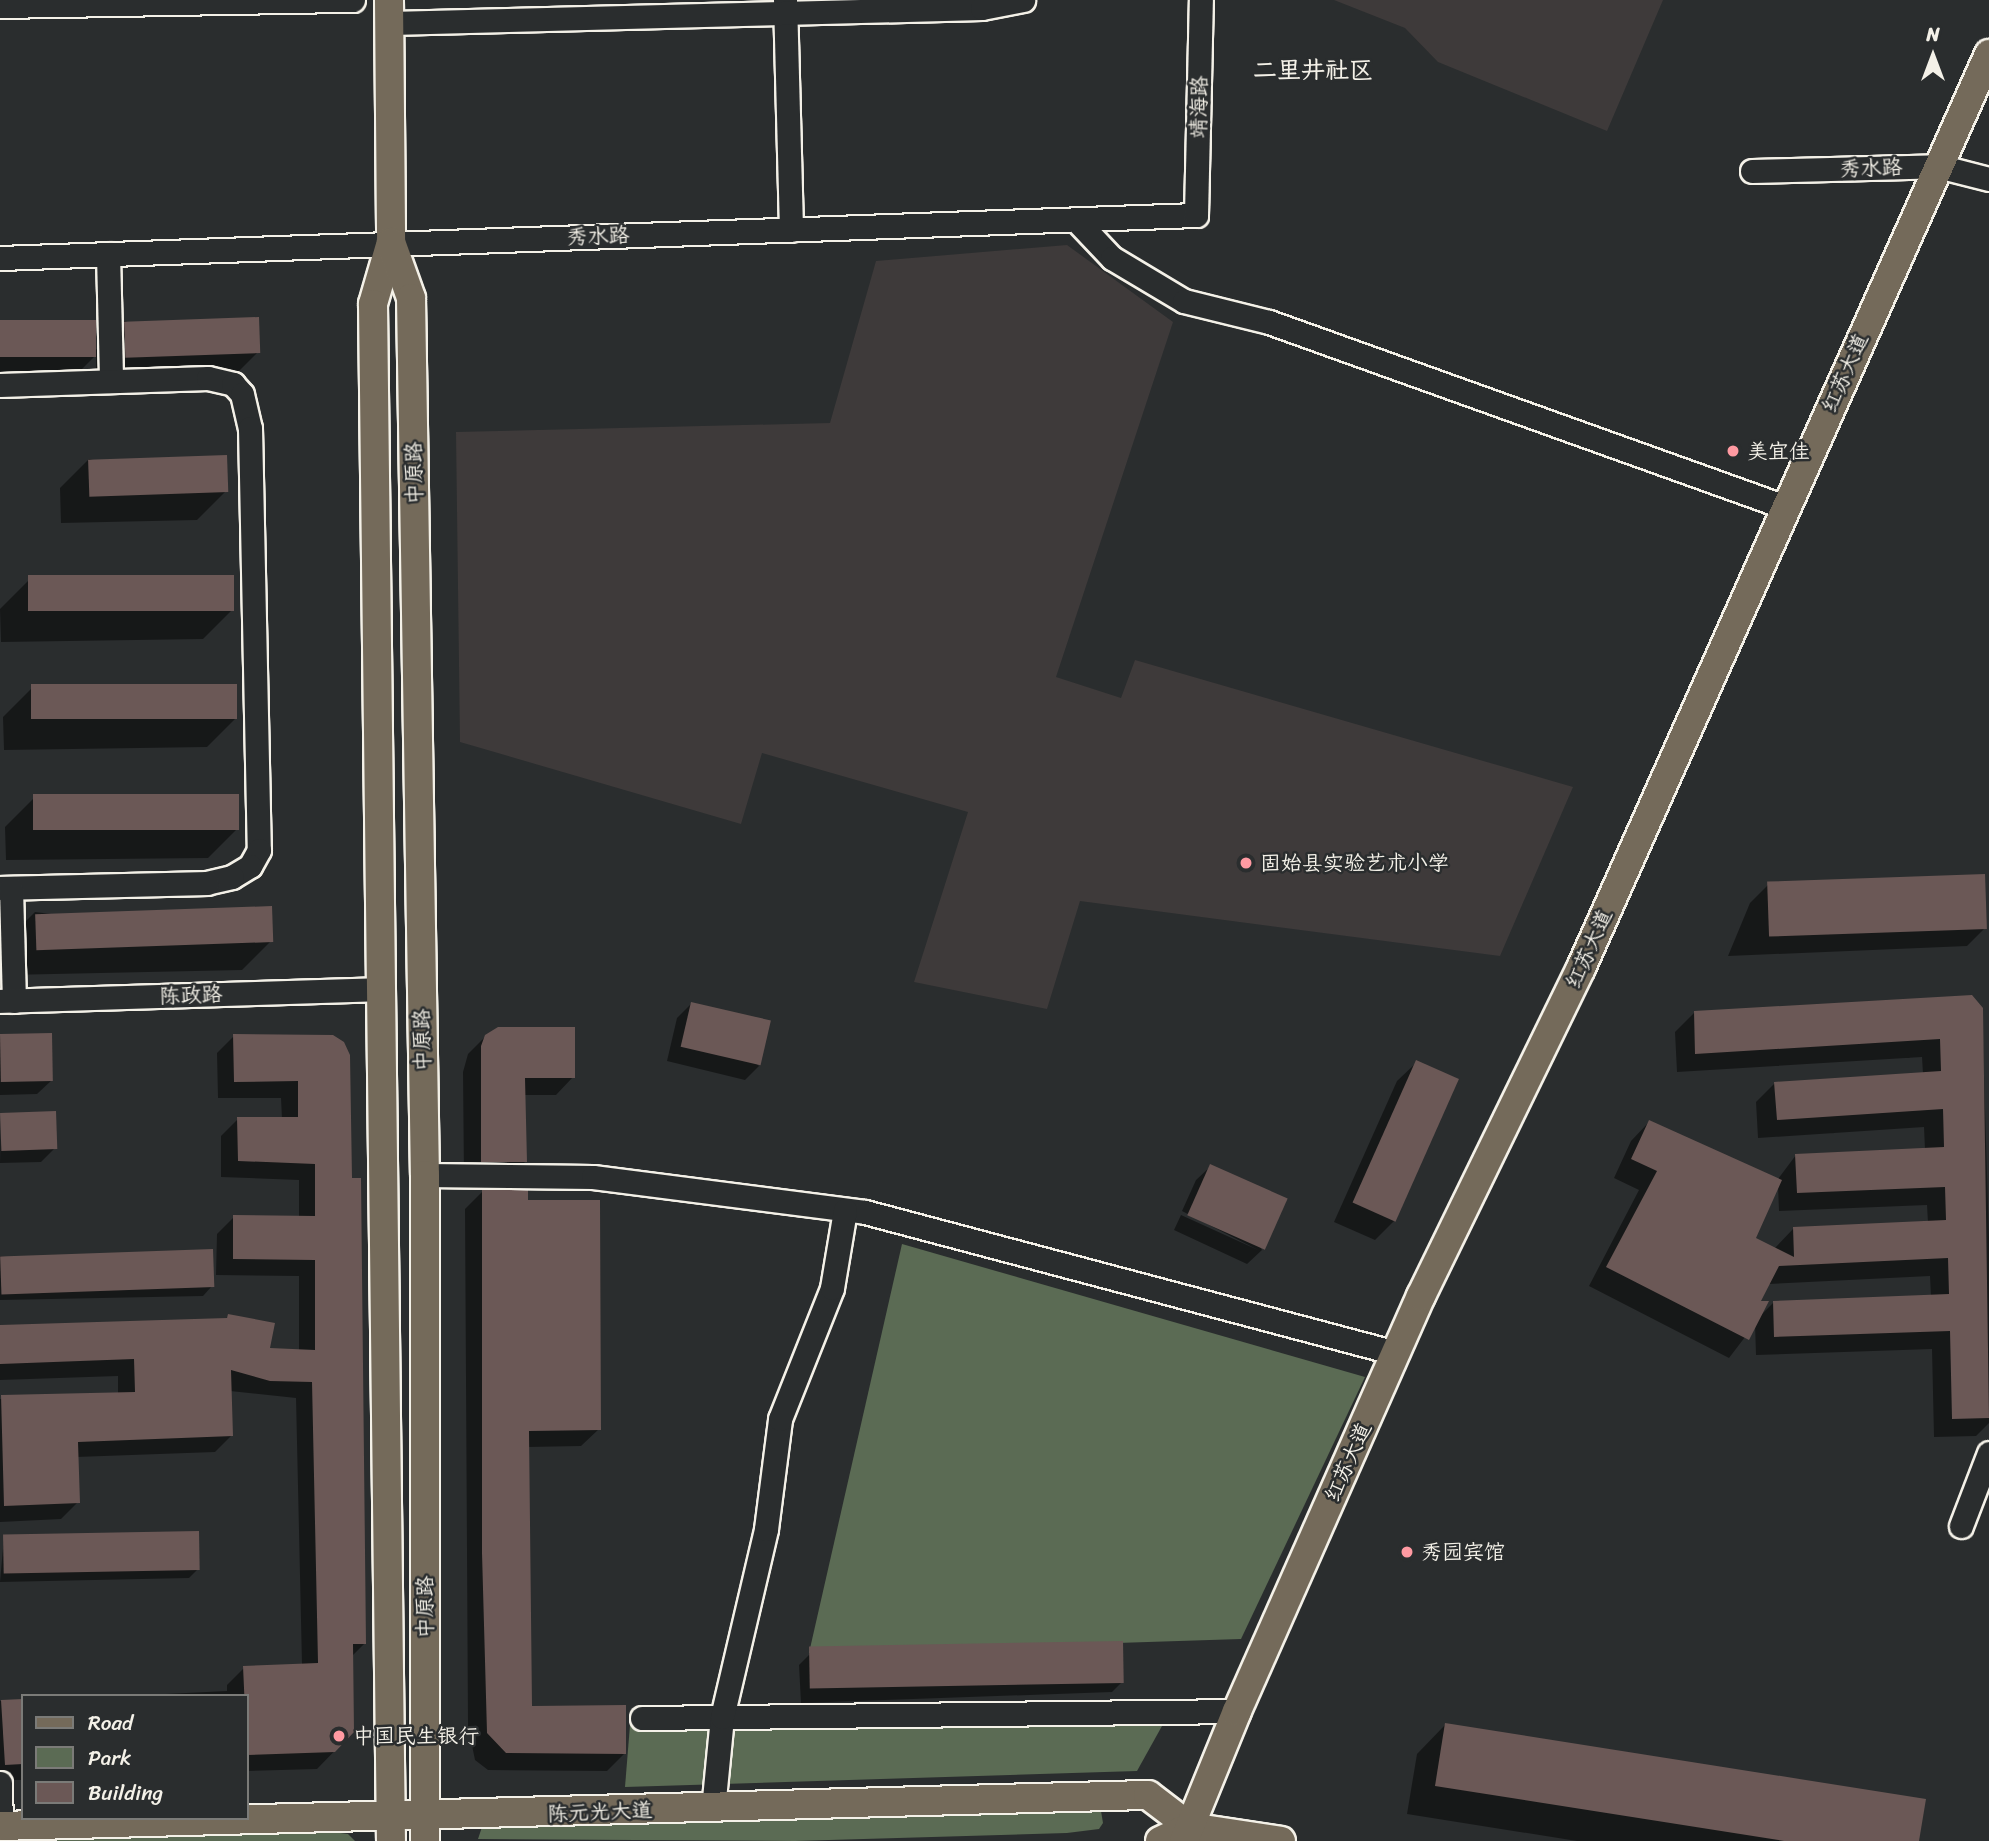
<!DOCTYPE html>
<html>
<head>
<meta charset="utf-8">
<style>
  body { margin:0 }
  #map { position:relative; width:1989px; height:1841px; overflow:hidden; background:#2a2d2e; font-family:Sriracha,"LXGW WenKai TC",sans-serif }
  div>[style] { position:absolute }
  .built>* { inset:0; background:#3e3a3a }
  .green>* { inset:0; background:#5b6b54 }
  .shadow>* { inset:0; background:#0007; transform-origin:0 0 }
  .building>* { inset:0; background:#6b5856; transform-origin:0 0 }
  .roads { filter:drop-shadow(2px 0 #f4f1e8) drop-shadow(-2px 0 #f4f1e8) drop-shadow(0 2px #f4f1e8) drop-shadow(0 -2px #f4f1e8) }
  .minor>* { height:23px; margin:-11.5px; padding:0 11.5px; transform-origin:11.5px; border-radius:11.5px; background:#2a2d2e }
  .major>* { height:28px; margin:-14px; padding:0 14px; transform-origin:14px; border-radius:14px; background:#746a5a }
  .dots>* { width:19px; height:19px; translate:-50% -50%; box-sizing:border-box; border:4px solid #2a2d2e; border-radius:50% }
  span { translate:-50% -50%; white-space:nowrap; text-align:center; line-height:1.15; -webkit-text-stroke:5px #2a2d2e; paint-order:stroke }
  .street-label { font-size:21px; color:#f4f1e8 }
  .poi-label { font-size:21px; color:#f4f1e8 }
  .left { translate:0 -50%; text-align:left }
  .quarter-label { font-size:24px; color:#f4f1e8; font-weight:700 }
  .legend { position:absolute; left:21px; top:1694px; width:228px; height:126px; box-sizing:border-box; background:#2a2d2e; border:2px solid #7b7b78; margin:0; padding:9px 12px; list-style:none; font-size:21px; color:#f4f1e8 }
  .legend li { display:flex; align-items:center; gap:14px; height:35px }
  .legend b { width:35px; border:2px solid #7b7b78 }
  .north { position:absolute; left:1898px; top:21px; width:70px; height:70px; -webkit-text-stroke:5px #2a2d2e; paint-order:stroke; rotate:0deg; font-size:19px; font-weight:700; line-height:28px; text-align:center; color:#f4f1e8 }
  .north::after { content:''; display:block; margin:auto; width:24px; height:32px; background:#f4f1e8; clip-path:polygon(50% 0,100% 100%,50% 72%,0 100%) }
</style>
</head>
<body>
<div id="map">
  <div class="built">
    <div style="clip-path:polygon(1334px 0,1663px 0,1607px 131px,1438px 62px,1405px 28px)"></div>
    <div style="clip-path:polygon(1067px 245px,1173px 322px,1056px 677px,1121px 698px,1135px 660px,1573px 787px,1500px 956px,1080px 901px,1047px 1009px,914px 982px,968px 812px,762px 753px,741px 824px,460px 742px,456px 432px,830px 423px,876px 261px)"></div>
  </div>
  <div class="green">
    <div style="clip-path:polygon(902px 1244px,1365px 1377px,1241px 1639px,809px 1653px)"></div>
    <div style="clip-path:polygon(1167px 1717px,1137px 1771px,625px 1787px,630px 1725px)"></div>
    <div style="clip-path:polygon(1100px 1805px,1103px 1823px,1099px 1829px,1067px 1833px,795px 1841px,478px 1839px,483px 1824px)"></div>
    <div style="clip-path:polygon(333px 1832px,348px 1834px,355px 1841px,0 1841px)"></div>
  </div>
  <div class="shadow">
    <div style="clip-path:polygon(124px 321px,258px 352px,229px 381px,96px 384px,96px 355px,66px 385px,0 386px,0 324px,95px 351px)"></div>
    <div style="clip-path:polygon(89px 459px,226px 491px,197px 520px,61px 523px,60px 488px)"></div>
    <div style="clip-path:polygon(29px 580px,232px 610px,203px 639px,1px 642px,0 609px)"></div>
    <div style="clip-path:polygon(32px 688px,235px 719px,207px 747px,4px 750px,3px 717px)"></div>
    <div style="clip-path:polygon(34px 798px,237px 829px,208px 858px,6px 860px,5px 827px)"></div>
    <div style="clip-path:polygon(1768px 885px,1985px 928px,1967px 946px,1728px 956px,1750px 903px)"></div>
    <div style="clip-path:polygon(35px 912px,271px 941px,242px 970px,7px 975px,6px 941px)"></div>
    <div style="clip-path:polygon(evenodd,1972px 997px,1982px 1009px,1989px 1238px,1989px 1423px,1976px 1436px,1934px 1437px,1932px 1349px,1756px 1355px,1755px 1324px,1729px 1358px,1589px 1286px,1639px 1190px,1614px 1178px,1631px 1141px,1649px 1122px,1778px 1179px,1796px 1155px,1925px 1150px,1924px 1127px,1758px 1138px,1756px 1102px,1775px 1083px,1923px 1074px,1922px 1057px,1677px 1072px,1675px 1032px,1694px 1013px,1972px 997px,1778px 1186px,1779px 1211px,1927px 1205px,1928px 1223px,1793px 1229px,1774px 1249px,1754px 1239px,1778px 1186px,1972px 997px,1930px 1276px,1931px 1297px,1774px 1302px,1760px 1316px,1759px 1303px,1768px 1284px,1930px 1276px)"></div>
    <div style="clip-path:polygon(691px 1004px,759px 1066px,745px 1080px,667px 1061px,677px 1018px)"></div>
    <div style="clip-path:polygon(0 1036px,52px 1080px,37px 1094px,0 1095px)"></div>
    <div style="clip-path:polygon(234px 1036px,333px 1036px,365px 1643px,351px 1657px,353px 1732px,317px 1769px,247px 1771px,247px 1696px,125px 1696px,227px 1691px,227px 1685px,244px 1668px,302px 1665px,296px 1398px,230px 1391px,232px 1435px,215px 1452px,76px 1457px,78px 1502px,61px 1519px,0 1522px,0 1399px,118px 1394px,118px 1376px,0 1380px,0 1327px,224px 1320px,229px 1316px,268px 1350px,299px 1351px,299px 1276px,216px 1275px,217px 1234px,234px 1217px,299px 1217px,299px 1180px,221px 1177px,221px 1136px,238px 1119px,282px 1119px,281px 1098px,218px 1098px,217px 1053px)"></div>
    <div style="clip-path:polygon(486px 1036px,573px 1077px,556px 1095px,524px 1095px,525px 1162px,508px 1179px,464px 1179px,463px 1072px,468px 1054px)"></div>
    <div style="clip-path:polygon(1417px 1062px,1394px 1221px,1375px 1240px,1334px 1222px,1397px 1081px)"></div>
    <div style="clip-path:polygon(1px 1114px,55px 1148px,41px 1162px,0 1163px)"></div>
    <div style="clip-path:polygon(1211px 1166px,1262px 1250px,1247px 1264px,1174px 1230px,1181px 1215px,1258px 1250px,1182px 1211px,1196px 1180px)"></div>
    <div style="clip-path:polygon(483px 1191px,526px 1202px,599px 1429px,581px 1446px,528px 1447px,531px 1707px,624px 1754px,607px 1771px,488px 1770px,475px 1760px,468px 1726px,465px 1209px)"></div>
    <div style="clip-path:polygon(0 1256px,212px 1286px,203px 1296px,0 1300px)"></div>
    <div style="clip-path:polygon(4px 1537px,198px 1569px,189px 1578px,0 1582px)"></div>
    <div style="clip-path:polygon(809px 1655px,1122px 1682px,1112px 1692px,801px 1703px,799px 1665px)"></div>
    <div style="left:23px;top:1701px;width:79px;height:23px;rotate:90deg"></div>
    <div style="clip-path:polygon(1445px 1725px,1917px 1841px,1577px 1841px,1407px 1814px,1417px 1754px)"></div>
  </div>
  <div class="building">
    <div style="left:259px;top:317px;width:36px;height:135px;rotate:88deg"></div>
    <div style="left:96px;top:320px;width:37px;height:96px;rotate:90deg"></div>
    <div style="left:227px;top:455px;width:37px;height:139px;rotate:88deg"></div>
    <div style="left:234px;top:575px;width:36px;height:206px;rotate:90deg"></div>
    <div style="left:237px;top:684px;width:35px;height:206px;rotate:90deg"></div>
    <div style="left:239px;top:794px;width:36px;height:206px;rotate:90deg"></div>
    <div style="left:1985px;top:874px;width:55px;height:218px;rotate:88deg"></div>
    <div style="left:272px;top:906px;width:36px;height:237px;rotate:88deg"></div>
    <div style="clip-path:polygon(1972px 995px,1983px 1008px,1989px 1418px,1952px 1419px,1950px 1331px,1774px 1337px,1773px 1301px,1949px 1294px,1948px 1258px,1779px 1266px,1761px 1301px,1769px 1301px,1749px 1340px,1606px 1267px,1657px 1171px,1631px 1159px,1649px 1120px,1782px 1180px,1756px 1238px,1794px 1257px,1793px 1227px,1946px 1220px,1945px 1187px,1797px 1193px,1795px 1154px,1944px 1147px,1943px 1109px,1777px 1120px,1774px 1082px,1941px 1071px,1940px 1039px,1695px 1054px,1694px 1011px)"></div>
    <div style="left:691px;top:1002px;width:82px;height:46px;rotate:13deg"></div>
    <div style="clip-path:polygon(498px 1027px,575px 1027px,575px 1078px,525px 1078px,527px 1162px,481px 1162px,481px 1046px,485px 1035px)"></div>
    <div style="left:52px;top:1033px;width:48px;height:52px;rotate:89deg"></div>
    <div style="clip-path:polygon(233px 1034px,333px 1035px,344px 1042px,350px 1055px,352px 1178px,361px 1178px,366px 1644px,353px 1644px,354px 1732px,335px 1752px,247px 1755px,243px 1666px,318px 1663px,312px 1382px,270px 1381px,231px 1370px,233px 1436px,78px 1442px,80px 1503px,4px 1506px,1px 1395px,135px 1392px,134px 1359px,0 1364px,0 1325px,227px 1318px,228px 1314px,275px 1323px,270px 1348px,315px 1350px,315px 1260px,233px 1259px,233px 1215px,315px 1216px,315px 1164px,238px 1161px,237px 1117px,298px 1117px,298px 1081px,234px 1082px)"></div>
    <div style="left:1416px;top:1060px;width:47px;height:156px;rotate:24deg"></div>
    <div style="left:56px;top:1111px;width:38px;height:56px;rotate:88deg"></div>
    <div style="left:1210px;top:1164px;width:85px;height:56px;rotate:24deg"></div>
    <div style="clip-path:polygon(482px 1190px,528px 1190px,528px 1200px,600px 1200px,601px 1430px,529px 1431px,532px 1706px,626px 1705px,626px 1754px,506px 1753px,487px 1733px,482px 1553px)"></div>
    <div style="left:213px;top:1249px;width:38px;height:213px;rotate:88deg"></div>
    <div style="left:199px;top:1531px;width:39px;height:196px;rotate:89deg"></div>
    <div style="left:1123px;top:1641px;width:42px;height:314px;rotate:89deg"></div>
    <div style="clip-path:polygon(23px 1699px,23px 1764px,5px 1765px,1px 1700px)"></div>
    <div style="clip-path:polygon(1445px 1723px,1926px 1799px,1919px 1841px,1784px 1841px,1435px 1786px)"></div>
  </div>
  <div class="roads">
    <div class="minor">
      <div style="left:785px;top:0;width:230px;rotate:88.5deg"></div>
      <div style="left:0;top:6px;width:353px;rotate:-1deg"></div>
      <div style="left:390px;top:23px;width:592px;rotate:-1.45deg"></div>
      <div style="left:982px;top:8px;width:42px;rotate:-11deg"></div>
      <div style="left:1752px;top:171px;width:186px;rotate:-1.5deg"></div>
      <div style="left:1938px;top:166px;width:53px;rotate:14.3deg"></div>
      <div style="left:1077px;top:221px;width:51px;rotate:46.6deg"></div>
      <div style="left:1112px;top:258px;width:84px;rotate:30.8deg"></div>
      <div style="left:1184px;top:301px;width:88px;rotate:13.9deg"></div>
      <div style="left:1269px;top:322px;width:548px;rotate:19.72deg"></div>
      <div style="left:108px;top:254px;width:127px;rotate:88.6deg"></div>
      <div style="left:0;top:258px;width:1197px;rotate:-2.06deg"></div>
      <div style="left:1196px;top:215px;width:215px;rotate:-88.7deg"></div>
      <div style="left:0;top:385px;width:208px;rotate:-1.9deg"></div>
      <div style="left:208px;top:378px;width:26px;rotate:13deg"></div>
      <div style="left:233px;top:384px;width:13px;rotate:48deg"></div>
      <div style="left:242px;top:394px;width:35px;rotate:77deg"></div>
      <div style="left:250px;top:428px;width:422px;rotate:88.8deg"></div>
      <div style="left:259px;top:850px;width:18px;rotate:119deg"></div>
      <div style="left:250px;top:866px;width:21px;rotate:149deg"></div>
      <div style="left:232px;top:877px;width:26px;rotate:167deg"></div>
      <div style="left:207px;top:883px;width:207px;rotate:178.6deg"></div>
      <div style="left:11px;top:888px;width:113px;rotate:88.5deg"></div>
      <div style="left:0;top:1001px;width:381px;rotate:-1.8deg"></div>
      <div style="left:425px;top:1175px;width:168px;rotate:0.7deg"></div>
      <div style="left:593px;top:1177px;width:274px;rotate:7.3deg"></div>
      <div style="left:865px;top:1212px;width:549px;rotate:14.87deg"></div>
      <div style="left:1961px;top:1526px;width:78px;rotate:-69deg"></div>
      <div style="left:642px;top:1718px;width:595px;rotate:-0.67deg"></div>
      <div style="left:0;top:1783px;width:43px;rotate:88.7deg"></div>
      <div style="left:713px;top:1809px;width:92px;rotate:-84.4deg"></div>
      <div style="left:722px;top:1717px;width:193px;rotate:-76.8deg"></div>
      <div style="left:766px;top:1529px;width:111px;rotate:-82.7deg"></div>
      <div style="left:780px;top:1419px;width:141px;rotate:-68.3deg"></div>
      <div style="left:832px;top:1288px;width:79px;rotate:-80.5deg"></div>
    </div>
    <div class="major">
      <div style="left:389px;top:0;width:242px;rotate:89.5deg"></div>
      <div style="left:391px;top:242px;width:65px;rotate:106.2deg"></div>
      <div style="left:373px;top:304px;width:1537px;rotate:89.33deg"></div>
      <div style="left:391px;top:242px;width:59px;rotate:70.3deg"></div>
      <div style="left:411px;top:298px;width:877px;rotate:89.09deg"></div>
      <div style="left:425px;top:1175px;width:666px;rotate:90deg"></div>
      <div style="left:0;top:1826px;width:1148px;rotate:-1.55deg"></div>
      <div style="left:1148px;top:1795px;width:53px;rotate:37.3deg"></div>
      <div style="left:1190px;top:1827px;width:92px;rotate:8.7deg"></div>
      <div style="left:1160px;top:1841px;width:33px;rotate:-25deg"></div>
      <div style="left:1184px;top:1841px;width:140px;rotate:-67.8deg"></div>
      <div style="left:1237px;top:1711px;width:454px;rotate:-66.1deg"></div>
      <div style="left:1421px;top:1296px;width:365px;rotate:-64deg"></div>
      <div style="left:1581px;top:968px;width:1001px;rotate:-65.94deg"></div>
    </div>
  </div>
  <div class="dots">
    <div style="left:1733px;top:451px;background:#ff9aa2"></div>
    <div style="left:1246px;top:863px;background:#ff9aa2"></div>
    <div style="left:1407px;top:1552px;background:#ff9aa2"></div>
    <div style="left:339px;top:1736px;background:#ff9aa2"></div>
  </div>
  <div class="street-label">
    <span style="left:1199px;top:107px;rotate:-89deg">靖海路</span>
    <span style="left:1871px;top:168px;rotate:-2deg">秀水路</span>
    <span style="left:598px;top:236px;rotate:-2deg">秀水路</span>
    <span style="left:1845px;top:373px;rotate:-66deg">红苏大道</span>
    <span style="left:414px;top:473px;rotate:-91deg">中原路</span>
    <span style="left:1589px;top:949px;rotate:-66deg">红苏大道</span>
    <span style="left:191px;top:995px;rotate:-2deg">陈政路</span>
    <span style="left:422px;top:1040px;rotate:-91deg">中原路</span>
    <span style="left:1348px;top:1462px;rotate:-66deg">红苏大道</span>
    <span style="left:425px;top:1607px;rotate:-90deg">中原路</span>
    <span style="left:600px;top:1812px;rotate:-2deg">陈元光大道</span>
  </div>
  <div class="poi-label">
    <span class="left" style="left:1747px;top:451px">美宜佳</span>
    <span class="left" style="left:1260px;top:863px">固始县实验艺术小学</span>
    <span class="left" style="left:1421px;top:1552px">秀园宾馆</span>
    <span class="left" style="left:353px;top:1736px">中国民生银行</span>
  </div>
  <div class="quarter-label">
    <span style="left:1313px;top:71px">二里井社区</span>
  </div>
  <ul class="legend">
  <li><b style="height:9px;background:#746a5a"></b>Road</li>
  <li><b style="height:19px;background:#5b6b54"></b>Park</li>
  <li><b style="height:19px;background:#6b5856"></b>Building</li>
  </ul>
  <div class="north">N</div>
</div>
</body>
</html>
